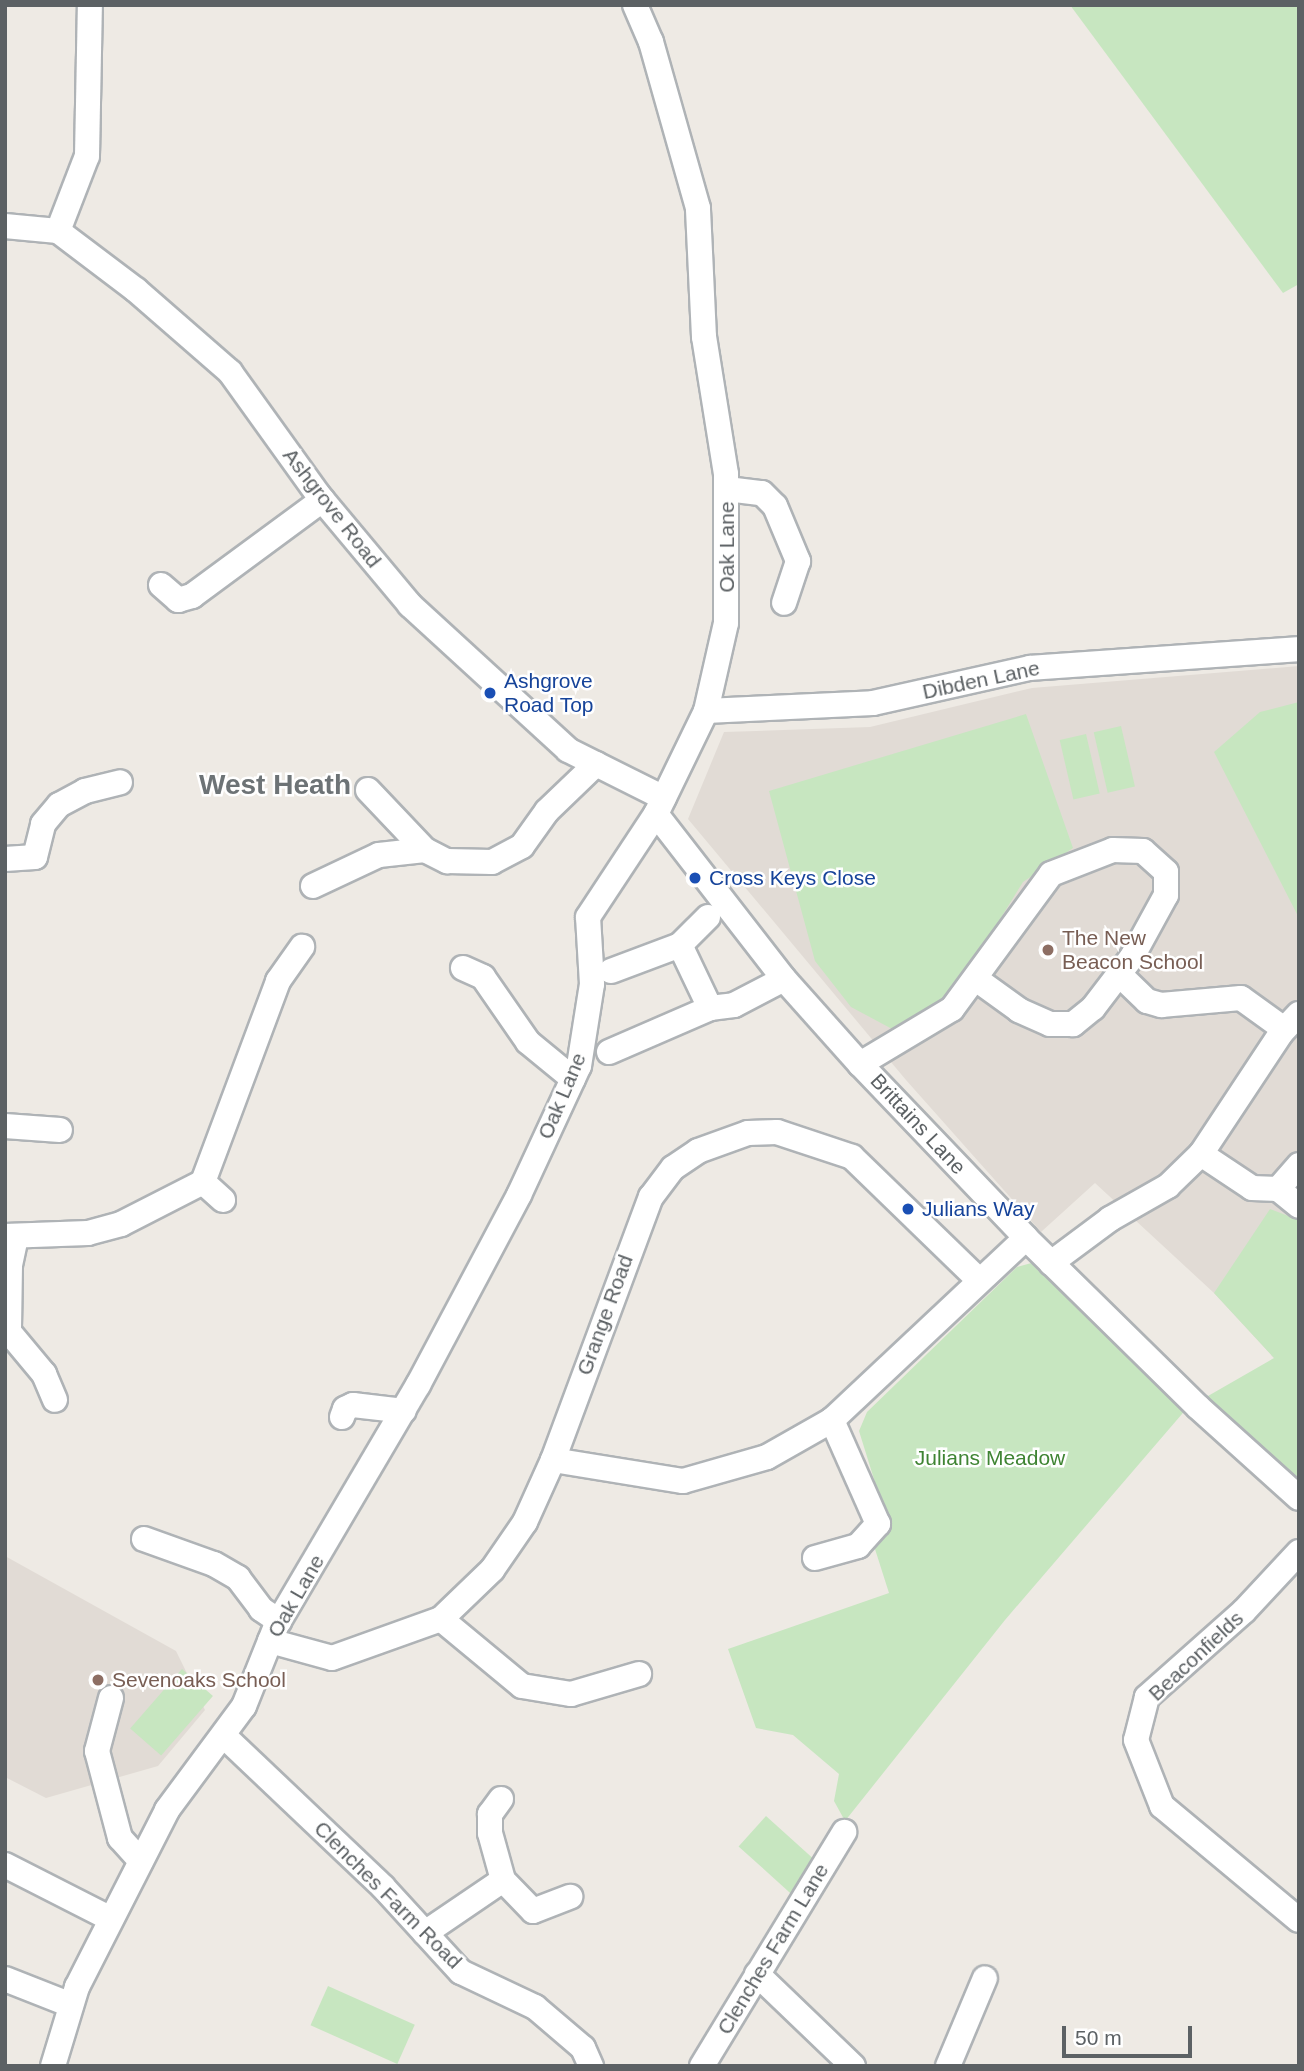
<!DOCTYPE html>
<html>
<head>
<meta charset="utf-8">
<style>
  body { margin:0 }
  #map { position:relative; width:1304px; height:2071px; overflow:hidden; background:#eeeae4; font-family:Helvetica,sans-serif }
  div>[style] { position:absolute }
  .education>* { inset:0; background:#e1dbd5 }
  .green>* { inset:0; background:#c7e6c0; transform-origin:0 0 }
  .roads { filter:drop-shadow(2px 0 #afb3b6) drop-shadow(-2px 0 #afb3b6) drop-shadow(0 2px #afb3b6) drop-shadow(0 -2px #afb3b6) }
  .minor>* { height:24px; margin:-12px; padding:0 12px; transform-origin:12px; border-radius:12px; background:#fff }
  .dots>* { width:19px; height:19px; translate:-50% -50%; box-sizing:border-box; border:4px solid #fff; border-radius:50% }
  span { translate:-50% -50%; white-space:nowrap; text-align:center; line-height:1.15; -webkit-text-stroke:5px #fff; paint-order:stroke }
  .street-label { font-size:21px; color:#5c6164 }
  .transit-label { font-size:21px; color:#164399 }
  .left { translate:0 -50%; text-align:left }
  .education-label { font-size:21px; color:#785e54 }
  .park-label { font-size:21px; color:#3f8433 }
  .district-label { font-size:28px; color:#6d7376; font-weight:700 }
  .frame { position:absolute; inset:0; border:7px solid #5c6164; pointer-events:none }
  .scale { position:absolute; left:1062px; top:2026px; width:130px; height:32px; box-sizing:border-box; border:4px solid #5c6164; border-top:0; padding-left:9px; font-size:21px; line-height:24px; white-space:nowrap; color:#5c6164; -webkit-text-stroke:5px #fff; paint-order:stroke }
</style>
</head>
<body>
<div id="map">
  <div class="education">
    <div style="clip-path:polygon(1299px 666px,1299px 1349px,1274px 1358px,1214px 1293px,1095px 1183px,1041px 1232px,906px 1080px,688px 819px,724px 732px,870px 727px,1032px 688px)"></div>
    <div style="clip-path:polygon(5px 1556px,176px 1651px,205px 1710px,158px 1766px,46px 1798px,5px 1777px)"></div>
  </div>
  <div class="green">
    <div style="clip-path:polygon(1070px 5px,1299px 5px,1299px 284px,1283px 293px)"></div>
    <div style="clip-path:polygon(1299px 702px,1299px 918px,1214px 752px,1260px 712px)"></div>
    <div style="clip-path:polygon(1026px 714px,1073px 848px,1023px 882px,954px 994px,894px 1030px,851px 1007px,815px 961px,769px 791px)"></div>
    <div style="left:1121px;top:726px;width:62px;height:28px;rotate:77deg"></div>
    <div style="left:1086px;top:734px;width:61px;height:27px;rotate:77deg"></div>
    <div style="clip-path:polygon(1270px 1209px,1299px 1220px,1299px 1485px,1201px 1400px,1274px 1358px,1214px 1293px)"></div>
    <div style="clip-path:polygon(1035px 1262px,1188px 1407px,1005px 1620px,845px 1821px,834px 1801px,839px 1774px,793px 1735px,756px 1728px,728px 1649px,889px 1593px,874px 1546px,883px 1508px,859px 1431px,867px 1412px,1017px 1267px)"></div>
    <div style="left:182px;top:1669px;width:41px;height:79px;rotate:41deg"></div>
    <div style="left:766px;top:1816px;width:72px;height:41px;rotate:42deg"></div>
    <div style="left:328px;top:1986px;width:95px;height:43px;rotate:24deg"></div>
  </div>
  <div class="roads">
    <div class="minor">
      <div style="left:5px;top:226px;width:53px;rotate:5.4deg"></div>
      <div style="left:58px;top:231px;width:98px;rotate:37.1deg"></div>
      <div style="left:136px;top:290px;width:125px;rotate:41.1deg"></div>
      <div style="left:230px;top:372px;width:153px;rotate:54.3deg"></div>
      <div style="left:319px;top:496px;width:142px;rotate:50.1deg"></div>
      <div style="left:410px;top:605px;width:214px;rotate:42.5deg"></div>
      <div style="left:568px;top:750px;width:107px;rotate:26.6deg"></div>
      <div style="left:58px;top:231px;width:80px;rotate:-68.9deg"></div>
      <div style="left:87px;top:156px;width:151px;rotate:-88.9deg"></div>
      <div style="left:727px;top:489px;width:35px;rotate:7deg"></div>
      <div style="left:762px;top:493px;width:18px;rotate:45deg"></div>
      <div style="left:775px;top:506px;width:60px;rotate:67.3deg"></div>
      <div style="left:798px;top:561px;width:44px;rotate:108.4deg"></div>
      <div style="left:161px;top:585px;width:23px;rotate:41deg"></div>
      <div style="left:178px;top:600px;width:15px;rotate:-16deg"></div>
      <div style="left:192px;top:596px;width:162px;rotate:-36.4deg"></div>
      <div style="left:706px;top:711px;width:167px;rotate:-2.7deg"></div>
      <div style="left:873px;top:703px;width:161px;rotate:-12.6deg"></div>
      <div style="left:1030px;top:668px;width:270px;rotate:-4deg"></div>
      <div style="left:368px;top:790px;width:83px;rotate:46.5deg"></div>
      <div style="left:425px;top:850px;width:25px;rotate:27deg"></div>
      <div style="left:447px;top:861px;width:45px;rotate:1.3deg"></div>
      <div style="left:492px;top:862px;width:34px;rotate:-28deg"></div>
      <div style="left:522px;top:846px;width:43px;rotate:-54.5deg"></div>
      <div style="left:547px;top:811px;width:68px;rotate:-43.8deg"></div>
      <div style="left:656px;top:814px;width:209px;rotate:52.2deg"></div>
      <div style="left:784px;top:979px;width:114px;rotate:48.2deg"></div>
      <div style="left:860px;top:1064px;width:240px;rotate:46.3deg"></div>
      <div style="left:1026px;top:1238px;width:241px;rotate:44.5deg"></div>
      <div style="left:1198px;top:1407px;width:136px;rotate:42deg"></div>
      <div style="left:5px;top:859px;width:30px;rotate:-4deg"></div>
      <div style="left:35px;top:857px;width:34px;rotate:-76deg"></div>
      <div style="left:43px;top:824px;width:25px;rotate:-50deg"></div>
      <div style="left:59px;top:805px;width:30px;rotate:-28deg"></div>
      <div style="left:85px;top:791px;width:36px;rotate:-14deg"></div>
      <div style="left:313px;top:886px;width:73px;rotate:-25.2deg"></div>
      <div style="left:379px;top:855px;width:46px;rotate:-6.2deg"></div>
      <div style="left:708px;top:917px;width:40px;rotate:135deg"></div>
      <div style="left:680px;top:945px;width:70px;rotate:64.5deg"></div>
      <div style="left:463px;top:968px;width:22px;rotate:24deg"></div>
      <div style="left:483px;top:977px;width:79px;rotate:55.3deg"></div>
      <div style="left:528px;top:1042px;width:58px;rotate:39.4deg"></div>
      <div style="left:611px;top:971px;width:74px;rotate:-20.6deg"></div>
      <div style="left:1119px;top:974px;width:39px;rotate:44deg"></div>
      <div style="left:1147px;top:1001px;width:15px;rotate:16deg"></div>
      <div style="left:1161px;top:1005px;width:80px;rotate:-5deg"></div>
      <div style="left:1241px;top:998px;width:53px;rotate:35.8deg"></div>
      <div style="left:609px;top:1052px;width:110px;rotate:-23.5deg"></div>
      <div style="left:710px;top:1008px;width:24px;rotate:-7deg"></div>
      <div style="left:734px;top:1005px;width:56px;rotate:-27.5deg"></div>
      <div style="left:860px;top:1064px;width:107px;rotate:-30.9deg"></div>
      <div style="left:952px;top:1009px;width:167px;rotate:-53.7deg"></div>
      <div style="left:1051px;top:874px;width:66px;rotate:-21.2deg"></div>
      <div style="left:1113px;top:850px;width:30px;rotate:2deg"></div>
      <div style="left:1143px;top:851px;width:31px;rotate:42deg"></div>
      <div style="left:1166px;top:872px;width:23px;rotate:90deg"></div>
      <div style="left:1166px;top:895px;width:71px;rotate:118.7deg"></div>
      <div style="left:1132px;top:957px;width:64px;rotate:127.4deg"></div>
      <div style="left:1093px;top:1008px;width:26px;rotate:141deg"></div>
      <div style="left:1073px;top:1024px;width:23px;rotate:180deg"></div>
      <div style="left:1050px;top:1024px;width:34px;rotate:-156deg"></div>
      <div style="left:1019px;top:1010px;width:53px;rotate:-144.2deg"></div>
      <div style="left:5px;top:1126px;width:55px;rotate:4.2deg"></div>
      <div style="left:1201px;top:1154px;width:61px;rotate:33.7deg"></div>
      <div style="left:1252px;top:1188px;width:26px;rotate:2deg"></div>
      <div style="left:1299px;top:1165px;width:32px;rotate:131deg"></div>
      <div style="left:1278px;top:1189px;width:27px;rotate:39deg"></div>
      <div style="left:203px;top:1182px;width:215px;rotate:-69.5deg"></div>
      <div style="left:278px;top:981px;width:42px;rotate:-54.8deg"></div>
      <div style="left:5px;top:1236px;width:83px;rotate:-2.1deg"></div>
      <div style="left:88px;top:1233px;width:34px;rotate:-15deg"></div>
      <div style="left:121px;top:1224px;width:92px;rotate:-27.1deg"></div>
      <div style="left:203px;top:1182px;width:27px;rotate:42deg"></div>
      <div style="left:16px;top:1237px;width:29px;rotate:102deg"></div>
      <div style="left:10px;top:1265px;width:67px;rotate:90.9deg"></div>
      <div style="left:9px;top:1332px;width:55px;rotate:50.2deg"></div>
      <div style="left:44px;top:1374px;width:28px;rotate:67deg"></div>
      <div style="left:1051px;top:1263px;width:74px;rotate:-36.7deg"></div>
      <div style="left:1110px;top:1219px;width:67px;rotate:-29.6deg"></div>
      <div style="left:1168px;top:1186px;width:46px;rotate:-44.1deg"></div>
      <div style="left:1201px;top:1154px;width:145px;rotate:-56.5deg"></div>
      <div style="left:1281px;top:1033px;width:26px;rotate:-47deg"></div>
      <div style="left:342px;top:1417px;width:9px;rotate:-69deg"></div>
      <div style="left:345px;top:1409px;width:9px;rotate:-27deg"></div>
      <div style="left:353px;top:1405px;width:51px;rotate:6.7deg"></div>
      <div style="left:553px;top:1460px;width:132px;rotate:9.2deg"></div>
      <div style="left:683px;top:1481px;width:87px;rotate:-15.9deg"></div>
      <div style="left:767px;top:1457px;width:75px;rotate:-29.6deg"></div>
      <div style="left:832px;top:1420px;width:266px;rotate:-43.2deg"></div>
      <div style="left:144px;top:1539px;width:74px;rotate:19.7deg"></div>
      <div style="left:214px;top:1564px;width:28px;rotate:30deg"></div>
      <div style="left:238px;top:1578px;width:39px;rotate:53deg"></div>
      <div style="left:261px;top:1609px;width:22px;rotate:34deg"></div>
      <div style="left:1299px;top:1552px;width:81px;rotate:133deg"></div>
      <div style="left:1244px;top:1611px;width:130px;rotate:138.4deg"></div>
      <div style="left:1147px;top:1697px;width:44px;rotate:104.3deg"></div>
      <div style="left:1136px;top:1740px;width:71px;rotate:68.5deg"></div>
      <div style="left:1162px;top:1806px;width:178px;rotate:39.8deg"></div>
      <div style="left:815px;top:1558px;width:45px;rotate:-15.6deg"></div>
      <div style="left:858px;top:1546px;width:30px;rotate:-48deg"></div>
      <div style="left:878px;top:1524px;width:114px;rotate:-113.9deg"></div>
      <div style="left:441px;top:1619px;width:105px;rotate:39.6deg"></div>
      <div style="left:522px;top:1686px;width:50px;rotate:9.3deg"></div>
      <div style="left:571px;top:1694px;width:71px;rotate:-16.4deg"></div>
      <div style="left:270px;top:1641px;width:64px;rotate:15.3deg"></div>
      <div style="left:332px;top:1658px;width:116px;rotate:-19.7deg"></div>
      <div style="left:441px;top:1619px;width:71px;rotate:-43.9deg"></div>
      <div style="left:492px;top:1570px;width:58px;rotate:-55.5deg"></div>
      <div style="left:525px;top:1522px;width:68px;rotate:-65.7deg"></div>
      <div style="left:553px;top:1460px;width:281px;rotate:-69.6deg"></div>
      <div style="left:651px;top:1197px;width:36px;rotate:-53deg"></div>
      <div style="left:673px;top:1168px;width:30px;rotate:-34deg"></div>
      <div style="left:698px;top:1151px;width:53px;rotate:-19.8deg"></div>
      <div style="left:748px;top:1133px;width:29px;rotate:-2deg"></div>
      <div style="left:777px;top:1132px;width:79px;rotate:18.4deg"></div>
      <div style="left:852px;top:1157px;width:177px;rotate:44.1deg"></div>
      <div style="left:111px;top:1698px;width:55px;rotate:104.8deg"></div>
      <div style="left:97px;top:1751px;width:90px;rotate:75.2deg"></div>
      <div style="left:120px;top:1838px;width:31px;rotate:48deg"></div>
      <div style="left:224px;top:1736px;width:219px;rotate:43.5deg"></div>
      <div style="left:383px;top:1887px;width:115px;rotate:47.5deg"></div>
      <div style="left:461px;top:1972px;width:82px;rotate:25.3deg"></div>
      <div style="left:535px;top:2007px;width:63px;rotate:40.5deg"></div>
      <div style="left:583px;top:2048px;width:20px;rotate:66deg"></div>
      <div style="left:501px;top:1799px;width:19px;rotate:126deg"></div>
      <div style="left:490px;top:1814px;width:19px;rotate:90deg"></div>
      <div style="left:490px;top:1833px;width:49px;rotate:74.5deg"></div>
      <div style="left:503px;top:1880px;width:43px;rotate:45.9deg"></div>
      <div style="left:533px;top:1911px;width:40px;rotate:-21deg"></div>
      <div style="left:5px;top:1865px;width:119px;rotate:27deg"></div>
      <div style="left:425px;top:1933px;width:94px;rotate:-34.2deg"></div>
      <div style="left:757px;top:1974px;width:133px;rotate:43.8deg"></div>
      <div style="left:5px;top:1979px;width:71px;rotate:21.5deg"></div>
      <div style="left:53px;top:2066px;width:83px;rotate:-73.1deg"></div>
      <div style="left:77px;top:1987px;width:199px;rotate:-63deg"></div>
      <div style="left:167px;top:1810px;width:129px;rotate:-53.5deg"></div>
      <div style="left:244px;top:1706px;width:86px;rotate:-68.2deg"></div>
      <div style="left:276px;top:1626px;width:280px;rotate:-59.5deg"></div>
      <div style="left:418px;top:1385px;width:215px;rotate:-62deg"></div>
      <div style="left:519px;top:1195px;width:142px;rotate:-65.1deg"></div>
      <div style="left:579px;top:1066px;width:83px;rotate:-81deg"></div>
      <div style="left:592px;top:984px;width:67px;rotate:-93.4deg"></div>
      <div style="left:588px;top:917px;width:123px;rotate:-56.6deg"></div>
      <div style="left:656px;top:814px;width:114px;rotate:-64.1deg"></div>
      <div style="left:706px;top:711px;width:90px;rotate:-77.2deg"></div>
      <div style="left:726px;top:623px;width:149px;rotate:-90deg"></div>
      <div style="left:726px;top:474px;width:139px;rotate:-99.1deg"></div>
      <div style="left:704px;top:337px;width:129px;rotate:-92.7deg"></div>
      <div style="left:698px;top:208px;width:173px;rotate:-105.8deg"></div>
      <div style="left:651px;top:42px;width:40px;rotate:-113.4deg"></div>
      <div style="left:702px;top:2066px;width:274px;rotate:-58.7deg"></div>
      <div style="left:948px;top:2066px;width:95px;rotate:-67.2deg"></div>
    </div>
  </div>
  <div class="dots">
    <div style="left:490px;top:693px;background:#1a4fb4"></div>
    <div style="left:695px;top:878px;background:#1a4fb4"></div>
    <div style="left:1048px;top:950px;background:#8d6e63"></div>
    <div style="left:908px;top:1209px;background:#1a4fb4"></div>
    <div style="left:98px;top:1680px;background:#8d6e63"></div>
  </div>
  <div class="street-label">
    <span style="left:332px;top:508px;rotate:52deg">Ashgrove Road</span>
    <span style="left:727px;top:547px;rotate:-90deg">Oak Lane</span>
    <span style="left:981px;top:680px;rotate:-12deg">Dibden Lane</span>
    <span style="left:562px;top:1096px;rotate:-67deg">Oak Lane</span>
    <span style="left:918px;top:1124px;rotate:47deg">Brittains Lane</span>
    <span style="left:605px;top:1315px;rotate:-70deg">Grange Road</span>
    <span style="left:296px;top:1596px;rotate:-60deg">Oak Lane</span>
    <span style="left:1196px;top:1656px;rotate:-43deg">Beaconfields</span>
    <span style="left:388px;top:1895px;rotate:45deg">Clenches Farm Road</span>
    <span style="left:773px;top:1949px;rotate:-59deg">Clenches Farm Lane</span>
  </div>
  <div class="transit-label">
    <span class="left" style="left:504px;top:693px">Ashgrove<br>Road Top</span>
    <span class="left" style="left:709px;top:878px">Cross Keys Close</span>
    <span class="left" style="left:922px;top:1209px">Julians Way</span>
  </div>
  <div class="education-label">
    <span class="left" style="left:1062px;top:950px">The New<br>Beacon School</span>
    <span class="left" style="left:112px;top:1680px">Sevenoaks School</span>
  </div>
  <div class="park-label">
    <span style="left:990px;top:1458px">Julians Meadow</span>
  </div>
  <div class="district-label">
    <span style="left:275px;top:785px">West Heath</span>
  </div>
  <div class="frame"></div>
  <div class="scale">50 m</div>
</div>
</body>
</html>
